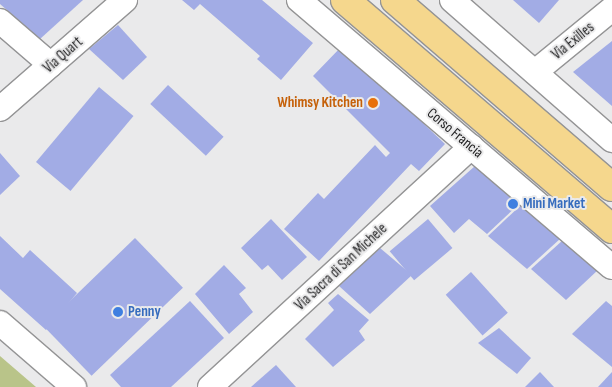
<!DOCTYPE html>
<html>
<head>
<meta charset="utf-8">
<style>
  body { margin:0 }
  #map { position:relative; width:612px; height:387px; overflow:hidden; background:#eaeaeb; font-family:"Sofia Sans Condensed",sans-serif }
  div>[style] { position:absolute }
  .green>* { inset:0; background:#b9c489 }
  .building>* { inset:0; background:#a2ace5; transform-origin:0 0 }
  .roads { filter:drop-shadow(1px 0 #949495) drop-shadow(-1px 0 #949495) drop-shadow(0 1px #949495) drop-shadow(0 -1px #949495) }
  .minor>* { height:24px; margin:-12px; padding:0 12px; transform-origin:12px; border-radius:12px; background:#fff }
  .primary>* { height:28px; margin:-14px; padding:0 14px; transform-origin:14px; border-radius:14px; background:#f5d78d }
  .dots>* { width:14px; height:14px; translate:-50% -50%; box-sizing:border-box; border:2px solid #eaeaeb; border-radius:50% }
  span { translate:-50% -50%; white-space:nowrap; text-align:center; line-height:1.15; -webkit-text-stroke:4px #eaeaeb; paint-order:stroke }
  .street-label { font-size:15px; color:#212122 }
  .food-label { font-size:15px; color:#c56008; font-weight:700 }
  .right { translate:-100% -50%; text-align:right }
  .shop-label { font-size:15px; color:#366cbe; font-weight:700 }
  .left { translate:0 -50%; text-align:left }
</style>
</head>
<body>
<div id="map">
  <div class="green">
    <div style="clip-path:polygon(0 356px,36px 387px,0 387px)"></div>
  </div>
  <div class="building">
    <div style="clip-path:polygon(0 0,83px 0,40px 39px,0 4px)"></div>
    <div style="clip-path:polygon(182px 0,262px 0,313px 43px,281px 80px,257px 59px,260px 56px,200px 4px,194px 10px)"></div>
    <div style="clip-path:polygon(513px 0,559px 0,539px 23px)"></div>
    <div style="clip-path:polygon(118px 25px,147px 57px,123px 80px,89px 49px)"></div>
    <div style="clip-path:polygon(612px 41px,612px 106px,573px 72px)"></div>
    <div style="clip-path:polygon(342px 46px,445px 144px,419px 171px,411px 164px,319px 261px,284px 229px,318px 193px,324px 199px,375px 145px,386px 157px,390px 153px,313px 76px)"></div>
    <div style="left:168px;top:85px;width:76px;height:26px;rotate:43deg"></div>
    <div style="left:99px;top:87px;width:45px;height:98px;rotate:40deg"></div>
    <div style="clip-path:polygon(0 153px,20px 176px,0 195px)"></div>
    <div style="clip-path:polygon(475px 166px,520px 203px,487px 234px,469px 219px,454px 233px,430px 206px)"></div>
    <div style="clip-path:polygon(521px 205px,561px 238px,527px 269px,488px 236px)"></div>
    <div style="clip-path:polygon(271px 219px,307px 257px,282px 280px,268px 265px,262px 270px,241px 248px)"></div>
    <div style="left:428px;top:219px;width:38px;height:50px;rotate:50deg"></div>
    <div style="clip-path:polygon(0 236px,23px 258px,30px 250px,77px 293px,46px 330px,0 289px)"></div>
    <div style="left:135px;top:238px;width:69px;height:127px;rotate:46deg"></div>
    <div style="clip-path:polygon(563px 240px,599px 269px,566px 300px,531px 269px)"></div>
    <div style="clip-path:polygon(380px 248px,412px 275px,370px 314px,339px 286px)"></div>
    <div style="clip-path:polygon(224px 265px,246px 288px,239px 294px,253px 312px,229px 334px,195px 294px)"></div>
    <div style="left:471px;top:272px;width:55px;height:34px;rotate:48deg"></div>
    <div style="clip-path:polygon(338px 294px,369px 320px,359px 331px,365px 340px,333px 367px,305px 339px,334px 310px,328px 303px)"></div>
    <div style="clip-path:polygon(190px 301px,224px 338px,171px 387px,121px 387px,110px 375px)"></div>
    <div style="clip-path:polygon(606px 301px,612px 306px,612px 367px,572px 334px)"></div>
    <div style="clip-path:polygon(499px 328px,531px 358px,517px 374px,478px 343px)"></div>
    <div style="clip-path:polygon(276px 365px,296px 387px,251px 387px)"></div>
    <div style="clip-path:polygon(540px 372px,554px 387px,525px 387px)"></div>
    <div style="clip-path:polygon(612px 372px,612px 387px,598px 387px)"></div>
  </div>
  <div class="roads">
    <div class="minor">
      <div style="left:299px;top:0;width:411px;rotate:40.5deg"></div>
      <div style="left:452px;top:0;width:213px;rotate:41.2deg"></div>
      <div style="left:0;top:21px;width:67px;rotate:40.8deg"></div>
      <div style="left:535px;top:72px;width:99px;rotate:-39.3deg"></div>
      <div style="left:0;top:109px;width:166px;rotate:-41.1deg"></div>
      <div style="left:0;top:323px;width:98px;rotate:40.9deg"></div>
      <div style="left:210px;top:387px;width:355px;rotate:-42.6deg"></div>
    </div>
    <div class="primary">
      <div style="left:345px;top:0;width:352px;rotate:40.6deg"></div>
      <div style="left:395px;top:0;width:286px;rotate:40.8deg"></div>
    </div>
  </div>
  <div class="dots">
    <div style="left:373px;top:103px;background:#e8710a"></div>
    <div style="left:513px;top:204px;background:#3f7fe0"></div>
    <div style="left:118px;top:312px;background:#3f7fe0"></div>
  </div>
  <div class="street-label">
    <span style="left:573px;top:41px;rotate:-39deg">Via Exilles</span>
    <span style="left:63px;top:55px;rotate:-41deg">Via Quart</span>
    <span style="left:455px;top:133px;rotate:40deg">Corso Francia</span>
    <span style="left:341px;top:267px;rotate:-43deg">Via Sacra di San Michele</span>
  </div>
  <div class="food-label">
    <span class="right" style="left:363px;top:103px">Whimsy Kitchen</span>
  </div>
  <div class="shop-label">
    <span class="left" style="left:523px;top:204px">Mini Market</span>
    <span class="left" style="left:128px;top:312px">Penny</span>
  </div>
</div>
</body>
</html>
